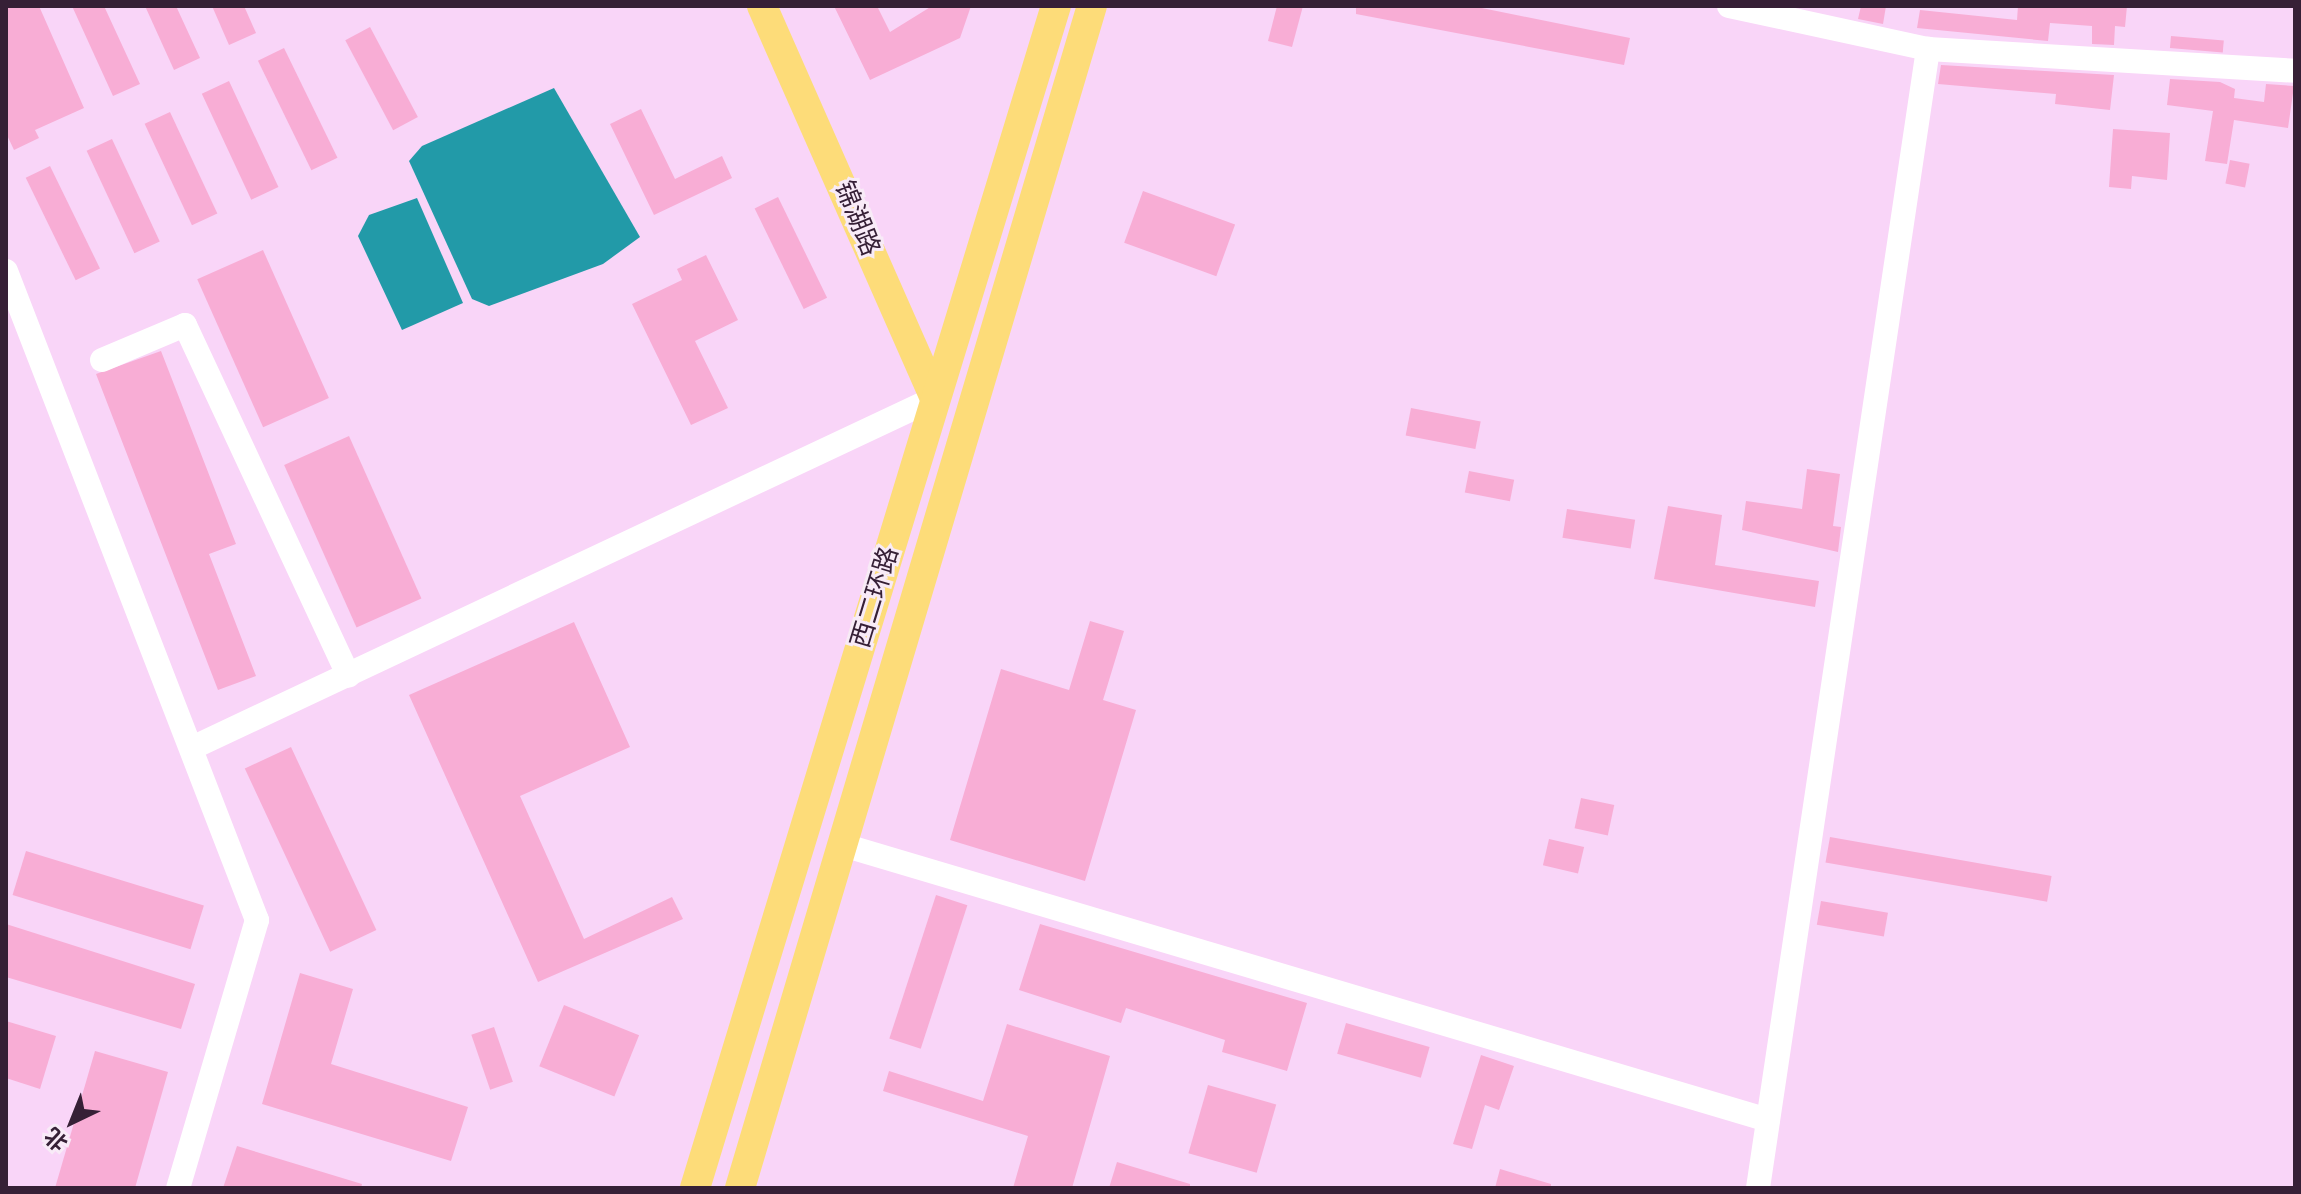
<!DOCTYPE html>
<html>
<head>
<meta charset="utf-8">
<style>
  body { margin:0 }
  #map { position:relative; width:2301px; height:1194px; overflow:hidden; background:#f9d5f8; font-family:"Archivo Narrow","Noto Sans SC",sans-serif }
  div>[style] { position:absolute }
  .water>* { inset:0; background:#229aa8 }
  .building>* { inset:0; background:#f8add5; transform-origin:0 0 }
  .minor>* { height:24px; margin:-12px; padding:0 12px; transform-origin:12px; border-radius:12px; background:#fff }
  .major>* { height:30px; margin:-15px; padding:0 15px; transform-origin:15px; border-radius:15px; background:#fddc79 }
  span { translate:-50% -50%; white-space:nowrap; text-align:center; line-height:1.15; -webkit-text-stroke:6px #f8ebf7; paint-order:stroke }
  .street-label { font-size:26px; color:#362036 }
  .frame { position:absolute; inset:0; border:8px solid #362036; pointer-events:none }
  .north { position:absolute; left:32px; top:1082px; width:80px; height:80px; -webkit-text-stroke:6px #f8ebf7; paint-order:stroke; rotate:223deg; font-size:22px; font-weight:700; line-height:32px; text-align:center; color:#362036 }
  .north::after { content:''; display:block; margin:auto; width:28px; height:36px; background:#362036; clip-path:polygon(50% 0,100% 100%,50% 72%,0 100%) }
</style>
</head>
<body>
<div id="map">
  <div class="water">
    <div style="clip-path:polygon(554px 88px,640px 237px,603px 264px,489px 306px,472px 299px,409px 161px,422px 146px)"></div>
    <div style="clip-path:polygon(417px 198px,463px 303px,402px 330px,358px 236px,369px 215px)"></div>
  </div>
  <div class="building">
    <div style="clip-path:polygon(6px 6px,39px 6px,84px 108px,35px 130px,39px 138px,14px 150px,6px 133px)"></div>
    <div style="clip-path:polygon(72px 6px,104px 6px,140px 84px,113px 96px)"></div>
    <div style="clip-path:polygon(145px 6px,176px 6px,200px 58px,174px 70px)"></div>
    <div style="clip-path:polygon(212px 6px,244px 6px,256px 33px,229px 45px)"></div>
    <div style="clip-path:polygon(834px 6px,877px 6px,890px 32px,932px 6px,971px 6px,960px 38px,870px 80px)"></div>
    <div style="clip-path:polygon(1277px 6px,1303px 6px,1292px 47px,1268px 41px)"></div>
    <div style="clip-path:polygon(1356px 6px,1472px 6px,1630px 38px,1624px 65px,1356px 14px)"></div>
    <div style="clip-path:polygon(1861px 6px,1886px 6px,1883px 24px,1858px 19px)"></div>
    <div style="clip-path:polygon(2018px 6px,2127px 6px,2125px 27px,2115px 26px,2114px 45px,2092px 44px,2092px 26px,2050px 23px,2048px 41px,1917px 28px,1920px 10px,2017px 20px)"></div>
    <div style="left:370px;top:27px;width:102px;height:28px;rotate:62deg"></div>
    <div style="left:2171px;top:36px;width:53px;height:12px;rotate:5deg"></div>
    <div style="left:284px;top:48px;width:122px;height:29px;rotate:64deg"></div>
    <div style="clip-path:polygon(1941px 65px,2114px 75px,2110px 110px,2055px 104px,2056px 94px,1938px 84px)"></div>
    <div style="clip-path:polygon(2170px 79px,2220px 82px,2235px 89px,2234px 98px,2264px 102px,2266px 84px,2294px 86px,2288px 128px,2234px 120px,2227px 164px,2205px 161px,2213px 111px,2167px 105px)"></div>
    <div style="left:229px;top:81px;width:117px;height:30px;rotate:65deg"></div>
    <div style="clip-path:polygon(641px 109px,675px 179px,722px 156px,732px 178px,654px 215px,610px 124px)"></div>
    <div style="left:170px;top:112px;width:112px;height:28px;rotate:65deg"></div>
    <div style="clip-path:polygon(2113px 129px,2170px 133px,2167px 180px,2132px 176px,2131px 189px,2109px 187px)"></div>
    <div style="left:112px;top:139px;width:113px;height:28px;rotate:65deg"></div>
    <div style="left:2230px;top:160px;width:20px;height:24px;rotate:11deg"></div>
    <div style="left:50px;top:166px;width:114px;height:27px;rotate:64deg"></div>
    <div style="left:1143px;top:191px;width:98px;height:55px;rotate:20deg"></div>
    <div style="left:778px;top:197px;width:112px;height:26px;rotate:64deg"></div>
    <div style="left:263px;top:250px;width:162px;height:72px;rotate:66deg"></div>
    <div style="clip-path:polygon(706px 255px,738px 320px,695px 341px,728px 408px,691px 425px,632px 304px,682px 280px,677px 269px)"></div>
    <div style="clip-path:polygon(161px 351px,236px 544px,209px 554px,256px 676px,218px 690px,96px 374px)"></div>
    <div style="left:1411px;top:408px;width:71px;height:28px;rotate:11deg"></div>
    <div style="left:349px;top:436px;width:178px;height:71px;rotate:66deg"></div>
    <div style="clip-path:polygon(1807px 469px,1840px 474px,1833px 526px,1841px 527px,1838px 552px,1742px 530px,1746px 501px,1802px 509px)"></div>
    <div style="left:1469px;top:471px;width:46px;height:22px;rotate:11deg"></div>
    <div style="clip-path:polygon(1668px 506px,1722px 515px,1715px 565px,1819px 581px,1815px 607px,1654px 579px)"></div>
    <div style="left:1567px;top:509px;width:69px;height:29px;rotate:9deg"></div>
    <div style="clip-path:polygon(1090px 621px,1124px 631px,1103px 700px,1136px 710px,1085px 881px,950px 840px,1001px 669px,1069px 690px)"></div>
    <div style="clip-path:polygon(574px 622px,630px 747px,520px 796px,584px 939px,672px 897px,683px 919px,538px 982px,409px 695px)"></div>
    <div style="left:291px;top:747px;width:202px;height:51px;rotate:65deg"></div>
    <div style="left:1581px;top:798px;width:34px;height:31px;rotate:12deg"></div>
    <div style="left:1830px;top:837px;width:225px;height:26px;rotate:10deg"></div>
    <div style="left:1549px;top:839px;width:36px;height:27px;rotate:13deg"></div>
    <div style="left:26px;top:851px;width:186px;height:46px;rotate:17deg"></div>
    <div style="left:936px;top:895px;width:33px;height:151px;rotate:18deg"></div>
    <div style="left:1821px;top:901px;width:68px;height:24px;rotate:10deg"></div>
    <div style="clip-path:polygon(6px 924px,195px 984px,181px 1029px,6px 977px)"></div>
    <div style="clip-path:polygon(1040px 924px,1307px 1003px,1287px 1071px,1222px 1052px,1225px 1040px,1126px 1008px,1121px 1023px,1019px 990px)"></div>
    <div style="clip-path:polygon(300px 973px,353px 989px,331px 1064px,468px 1107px,451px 1161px,262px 1104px)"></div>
    <div style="left:564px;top:1005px;width:81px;height:66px;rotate:22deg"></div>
    <div style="clip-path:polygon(6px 1021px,56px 1036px,40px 1089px,6px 1078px)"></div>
    <div style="left:1346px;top:1023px;width:87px;height:32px;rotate:16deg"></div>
    <div style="clip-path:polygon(1007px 1024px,1110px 1056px,1072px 1188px,1013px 1188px,1028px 1136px,883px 1091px,889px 1071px,983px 1101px)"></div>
    <div style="left:494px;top:1027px;width:58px;height:24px;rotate:71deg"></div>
    <div style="clip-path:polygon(95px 1051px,168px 1072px,135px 1188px,55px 1188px)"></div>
    <div style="clip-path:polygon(1481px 1055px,1514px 1066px,1499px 1110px,1485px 1105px,1472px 1149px,1453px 1144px)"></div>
    <div style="left:1208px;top:1085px;width:71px;height:71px;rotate:16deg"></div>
    <div style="clip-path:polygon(237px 1146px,362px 1184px,361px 1188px,223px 1188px)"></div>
    <div style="clip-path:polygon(1117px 1162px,1190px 1184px,1190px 1188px,1109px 1188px)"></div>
    <div style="clip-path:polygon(1500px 1169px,1551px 1184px,1551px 1188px,1495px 1188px)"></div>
  </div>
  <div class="minor">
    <div style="left:1729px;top:6px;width:204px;rotate:12.2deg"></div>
    <div style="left:1928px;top:49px;width:368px;rotate:3.4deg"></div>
    <div style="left:6px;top:271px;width:696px;rotate:68.86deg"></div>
    <div style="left:257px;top:920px;width:279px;rotate:106.4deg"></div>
    <div style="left:102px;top:360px;width:90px;rotate:-22.9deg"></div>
    <div style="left:185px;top:325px;width:387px;rotate:65deg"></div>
    <div style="left:194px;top:747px;width:819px;rotate:-25.22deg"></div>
    <div style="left:843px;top:845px;width:965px;rotate:16.56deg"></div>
    <div style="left:1758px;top:1188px;width:1152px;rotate:-81.51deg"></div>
  </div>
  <div class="major">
    <div style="left:762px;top:6px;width:428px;rotate:66.2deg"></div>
    <div style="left:695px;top:1188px;width:1236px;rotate:-73.02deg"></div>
    <div style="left:740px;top:1188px;width:1233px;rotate:-73.42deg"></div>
  </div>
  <div class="street-label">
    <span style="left:858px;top:218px;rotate:68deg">锦湖路</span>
    <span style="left:874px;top:597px;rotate:-73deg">西二环路</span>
  </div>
  <div class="frame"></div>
  <div class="north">北</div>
</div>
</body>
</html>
